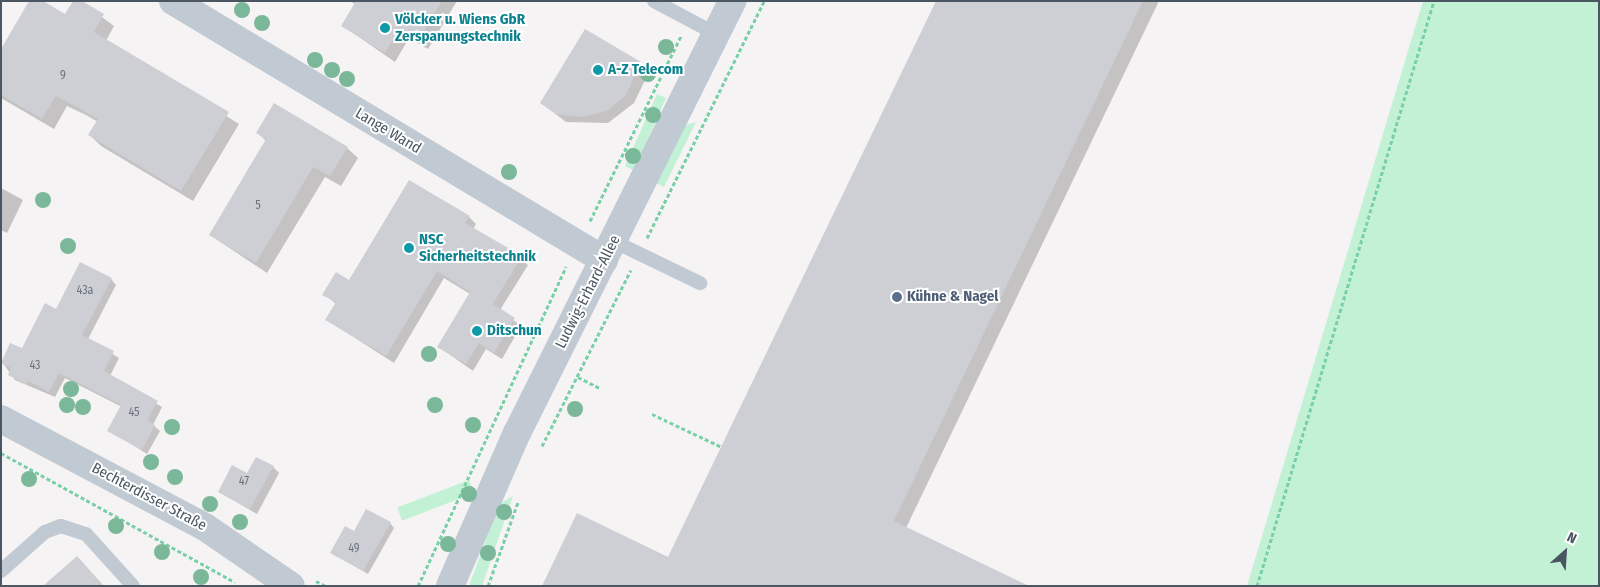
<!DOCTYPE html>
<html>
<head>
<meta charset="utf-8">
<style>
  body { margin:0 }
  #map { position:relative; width:1600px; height:587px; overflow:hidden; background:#f5f3f3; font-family:"Fira Sans Condensed",sans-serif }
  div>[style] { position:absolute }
  .green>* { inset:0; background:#c3f1d5; transform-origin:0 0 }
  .shadow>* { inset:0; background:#0003 }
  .building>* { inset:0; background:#cdcfd5 }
  .path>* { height:3px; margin-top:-1.5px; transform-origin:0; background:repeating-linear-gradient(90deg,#7ad0a6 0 4px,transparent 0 6.5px) }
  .service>* { height:14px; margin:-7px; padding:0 7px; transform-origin:7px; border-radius:7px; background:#c1cad2 }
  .minor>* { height:28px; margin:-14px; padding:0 14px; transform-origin:14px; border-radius:14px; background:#c1cad2 }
  .tertiary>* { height:28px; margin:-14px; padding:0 14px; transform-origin:14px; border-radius:14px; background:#c1cad2 }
  .trees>* { width:16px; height:16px; margin:-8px; border-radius:50%; background:#7bb799 }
  .dots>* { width:14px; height:14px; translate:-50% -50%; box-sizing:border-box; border:2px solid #fff; border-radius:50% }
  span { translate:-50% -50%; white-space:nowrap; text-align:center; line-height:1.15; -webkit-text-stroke:4px #fff; paint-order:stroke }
  .number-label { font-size:12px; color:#6b747e }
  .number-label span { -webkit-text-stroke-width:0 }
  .culture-label { font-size:15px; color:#0d838f; font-weight:700 }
  .left { translate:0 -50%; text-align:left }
  .street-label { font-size:15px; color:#4a5661 }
  .service-label { font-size:15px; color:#4e5e75; font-weight:700 }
  .frame { position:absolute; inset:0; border:2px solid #4a5661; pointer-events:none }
  .north { position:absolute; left:1540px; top:527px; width:50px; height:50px; -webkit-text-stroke:4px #fff; paint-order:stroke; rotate:26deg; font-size:14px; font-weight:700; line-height:20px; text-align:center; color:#4a5661 }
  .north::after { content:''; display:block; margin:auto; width:18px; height:22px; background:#4a5661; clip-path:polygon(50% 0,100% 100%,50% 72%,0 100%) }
</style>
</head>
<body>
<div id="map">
  <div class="green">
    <div style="clip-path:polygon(1423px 1px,1599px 1px,1599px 586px,1247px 586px)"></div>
    <div style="left:657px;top:94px;width:10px;height:79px;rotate:24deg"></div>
    <div style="clip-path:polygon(696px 122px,664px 187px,656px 183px,683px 126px)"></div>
    <div style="left:469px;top:480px;width:14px;height:77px;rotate:69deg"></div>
    <div style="clip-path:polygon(513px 496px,482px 586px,469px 586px,499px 504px)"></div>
  </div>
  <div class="shadow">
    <div style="clip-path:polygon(80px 1px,114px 26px,106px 41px,239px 124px,193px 201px,101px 146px,90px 135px,98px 122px,86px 115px,67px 106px,54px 129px,1px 98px,1px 51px,66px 16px)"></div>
    <div style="clip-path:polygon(350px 1px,457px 1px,428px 49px,409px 38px,395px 62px,343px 26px,356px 5px)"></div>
    <div style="clip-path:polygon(937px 1px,1159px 1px,906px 528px,669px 559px)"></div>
    <div style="clip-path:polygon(640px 63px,649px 72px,634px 103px,608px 123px,566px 122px,541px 103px)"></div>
    <div style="clip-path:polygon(258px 133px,347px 148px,358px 158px,341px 186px,325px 177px,267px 273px,210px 235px,266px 141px)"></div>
    <div style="clip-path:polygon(1px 188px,23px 200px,7px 233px,1px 230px)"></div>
    <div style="clip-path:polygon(469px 217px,476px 224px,473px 229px,528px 265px,500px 310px,521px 326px,502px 359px,486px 349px,473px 371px,439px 347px,470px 294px,444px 278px,394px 363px,327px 320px,336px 304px,324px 294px)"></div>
    <div style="clip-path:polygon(111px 279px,116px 285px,88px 339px,119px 358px,110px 376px,162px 407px,153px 425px,160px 431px,147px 454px,109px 430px,122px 407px,65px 378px,55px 397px,15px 380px,2px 362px,22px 350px,56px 311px)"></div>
    <div style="clip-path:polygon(273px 467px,279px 473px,257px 514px,219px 492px,247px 474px)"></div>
    <div style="clip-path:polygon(390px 523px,394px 528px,368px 574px,332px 553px,355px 533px)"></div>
  </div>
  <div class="building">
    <div style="clip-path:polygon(29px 1px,43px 1px,65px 14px,73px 1px,82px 1px,104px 14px,94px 32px,229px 112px,181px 191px,88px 135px,98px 119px,73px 105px,56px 96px,42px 119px,1px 95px,1px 49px)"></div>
    <div style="clip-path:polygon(356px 1px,442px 1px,418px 41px,399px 29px,385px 53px,341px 26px)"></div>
    <div style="clip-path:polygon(936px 1px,1143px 1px,894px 521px,1029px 586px,542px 586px,577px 513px,668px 557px)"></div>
    <div style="clip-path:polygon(585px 29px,641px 62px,626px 95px,607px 111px,582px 117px,556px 114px,540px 103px)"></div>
    <div style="clip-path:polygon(274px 103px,348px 147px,330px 176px,313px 167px,256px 263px,209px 235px,266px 139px,256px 133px)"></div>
    <div style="clip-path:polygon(409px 180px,470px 216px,465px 223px,522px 256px,493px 304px,515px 318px,494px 353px,479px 343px,466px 364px,437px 347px,470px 292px,437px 271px,386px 356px,325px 320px,336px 302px,322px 295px,336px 272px,349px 280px)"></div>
    <div style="clip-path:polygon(80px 262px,112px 278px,82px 335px,114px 351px,104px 371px,158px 401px,147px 420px,155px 425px,142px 450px,107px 431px,121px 405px,59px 373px,49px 392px,28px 381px,26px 384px,8px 375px,11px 368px,1px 363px,10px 343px,22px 348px,45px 303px,56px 309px)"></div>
    <div style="clip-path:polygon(256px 457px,274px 466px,250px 509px,218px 492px,232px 465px,247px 473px)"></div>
    <div style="clip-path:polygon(366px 509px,391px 522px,363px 571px,330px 553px,345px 526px,354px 531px)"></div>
    <div style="clip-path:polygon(77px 556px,104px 586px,43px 586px)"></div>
  </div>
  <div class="path">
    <div style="left:590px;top:221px;width:206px;rotate:-63.8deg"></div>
    <div style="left:647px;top:238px;width:264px;rotate:-63.7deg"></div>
    <div style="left:578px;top:377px;width:25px;rotate:27deg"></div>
    <div style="left:652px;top:414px;width:77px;rotate:25.2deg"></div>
    <div style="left:542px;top:446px;width:197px;rotate:-63.2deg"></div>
    <div style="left:1px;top:453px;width:267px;rotate:28.9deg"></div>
    <div style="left:316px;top:581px;width:11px;rotate:27deg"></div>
    <div style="left:418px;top:586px;width:352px;rotate:-65.1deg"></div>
    <div style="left:488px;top:586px;width:89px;rotate:-70.3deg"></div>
    <div style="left:1257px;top:586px;width:611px;rotate:-73.17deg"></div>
  </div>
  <div class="service">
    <div style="left:654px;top:1px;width:70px;rotate:28deg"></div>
    <div style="left:613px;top:241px;width:97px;rotate:25.8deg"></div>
    <div style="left:1px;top:571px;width:59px;rotate:-41.6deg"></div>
    <div style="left:45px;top:532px;width:17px;rotate:-21deg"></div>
    <div style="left:61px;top:526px;width:26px;rotate:18deg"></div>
    <div style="left:86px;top:534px;width:70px;rotate:47.9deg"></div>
  </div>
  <div class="minor">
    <div style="left:173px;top:1px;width:503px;rotate:31deg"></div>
    <div style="left:450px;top:586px;width:167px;rotate:-66.4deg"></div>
    <div style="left:517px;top:433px;width:483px;rotate:-63.5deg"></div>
  </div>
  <div class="tertiary">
    <div style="left:1px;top:419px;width:231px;rotate:27.9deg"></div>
    <div style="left:205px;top:527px;width:104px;rotate:34.5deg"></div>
  </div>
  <div class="trees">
    <div style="left:242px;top:10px"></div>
    <div style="left:262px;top:23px"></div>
    <div style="left:666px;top:47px"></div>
    <div style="left:315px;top:60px"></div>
    <div style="left:332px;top:70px"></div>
    <div style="left:648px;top:74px"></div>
    <div style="left:347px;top:79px"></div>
    <div style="left:653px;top:115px"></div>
    <div style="left:633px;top:156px"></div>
    <div style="left:509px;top:172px"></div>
    <div style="left:43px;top:200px"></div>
    <div style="left:68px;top:246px"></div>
    <div style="left:429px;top:354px"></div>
    <div style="left:71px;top:389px"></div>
    <div style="left:67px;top:405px"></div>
    <div style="left:435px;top:405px"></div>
    <div style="left:83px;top:407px"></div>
    <div style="left:575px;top:409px"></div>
    <div style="left:473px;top:425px"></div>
    <div style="left:172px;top:427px"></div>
    <div style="left:151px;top:462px"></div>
    <div style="left:175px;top:477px"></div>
    <div style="left:29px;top:479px"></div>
    <div style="left:469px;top:494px"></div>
    <div style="left:210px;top:504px"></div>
    <div style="left:504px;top:512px"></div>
    <div style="left:240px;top:522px"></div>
    <div style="left:116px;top:526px"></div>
    <div style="left:448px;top:544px"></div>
    <div style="left:162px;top:552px"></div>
    <div style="left:488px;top:553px"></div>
    <div style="left:201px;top:577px"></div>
  </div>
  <div class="dots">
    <div style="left:385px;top:28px;background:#0f9aa8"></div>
    <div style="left:598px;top:70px;background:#0f9aa8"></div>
    <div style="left:409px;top:248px;background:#0f9aa8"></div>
    <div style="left:897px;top:297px;background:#5c6f8a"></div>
    <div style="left:477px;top:331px;background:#0f9aa8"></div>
  </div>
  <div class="number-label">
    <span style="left:63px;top:76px">9</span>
    <span style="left:258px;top:206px">5</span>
    <span style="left:85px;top:291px">43a</span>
    <span style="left:35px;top:366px">43</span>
    <span style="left:134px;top:413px">45</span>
    <span style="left:244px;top:482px">47</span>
    <span style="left:354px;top:549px">49</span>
  </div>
  <div class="culture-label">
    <span class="left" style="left:395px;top:28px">Völcker u. Wiens GbR<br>Zerspanungstechnik</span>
    <span class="left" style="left:608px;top:70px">A-Z Telecom</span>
    <span class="left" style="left:419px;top:248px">NSC<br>Sicherheitstechnik</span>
    <span class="left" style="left:487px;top:331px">Ditschun</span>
  </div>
  <div class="street-label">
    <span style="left:388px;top:131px;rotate:31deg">Lange Wand</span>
    <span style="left:588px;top:292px;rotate:-63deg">Ludwig-Erhard-Allee</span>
    <span style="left:149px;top:497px;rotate:28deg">Bechterdisser Straße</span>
  </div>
  <div class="service-label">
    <span class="left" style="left:907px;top:297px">Kühne &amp; Nagel</span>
  </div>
  <div class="frame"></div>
  <div class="north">N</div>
</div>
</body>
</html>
